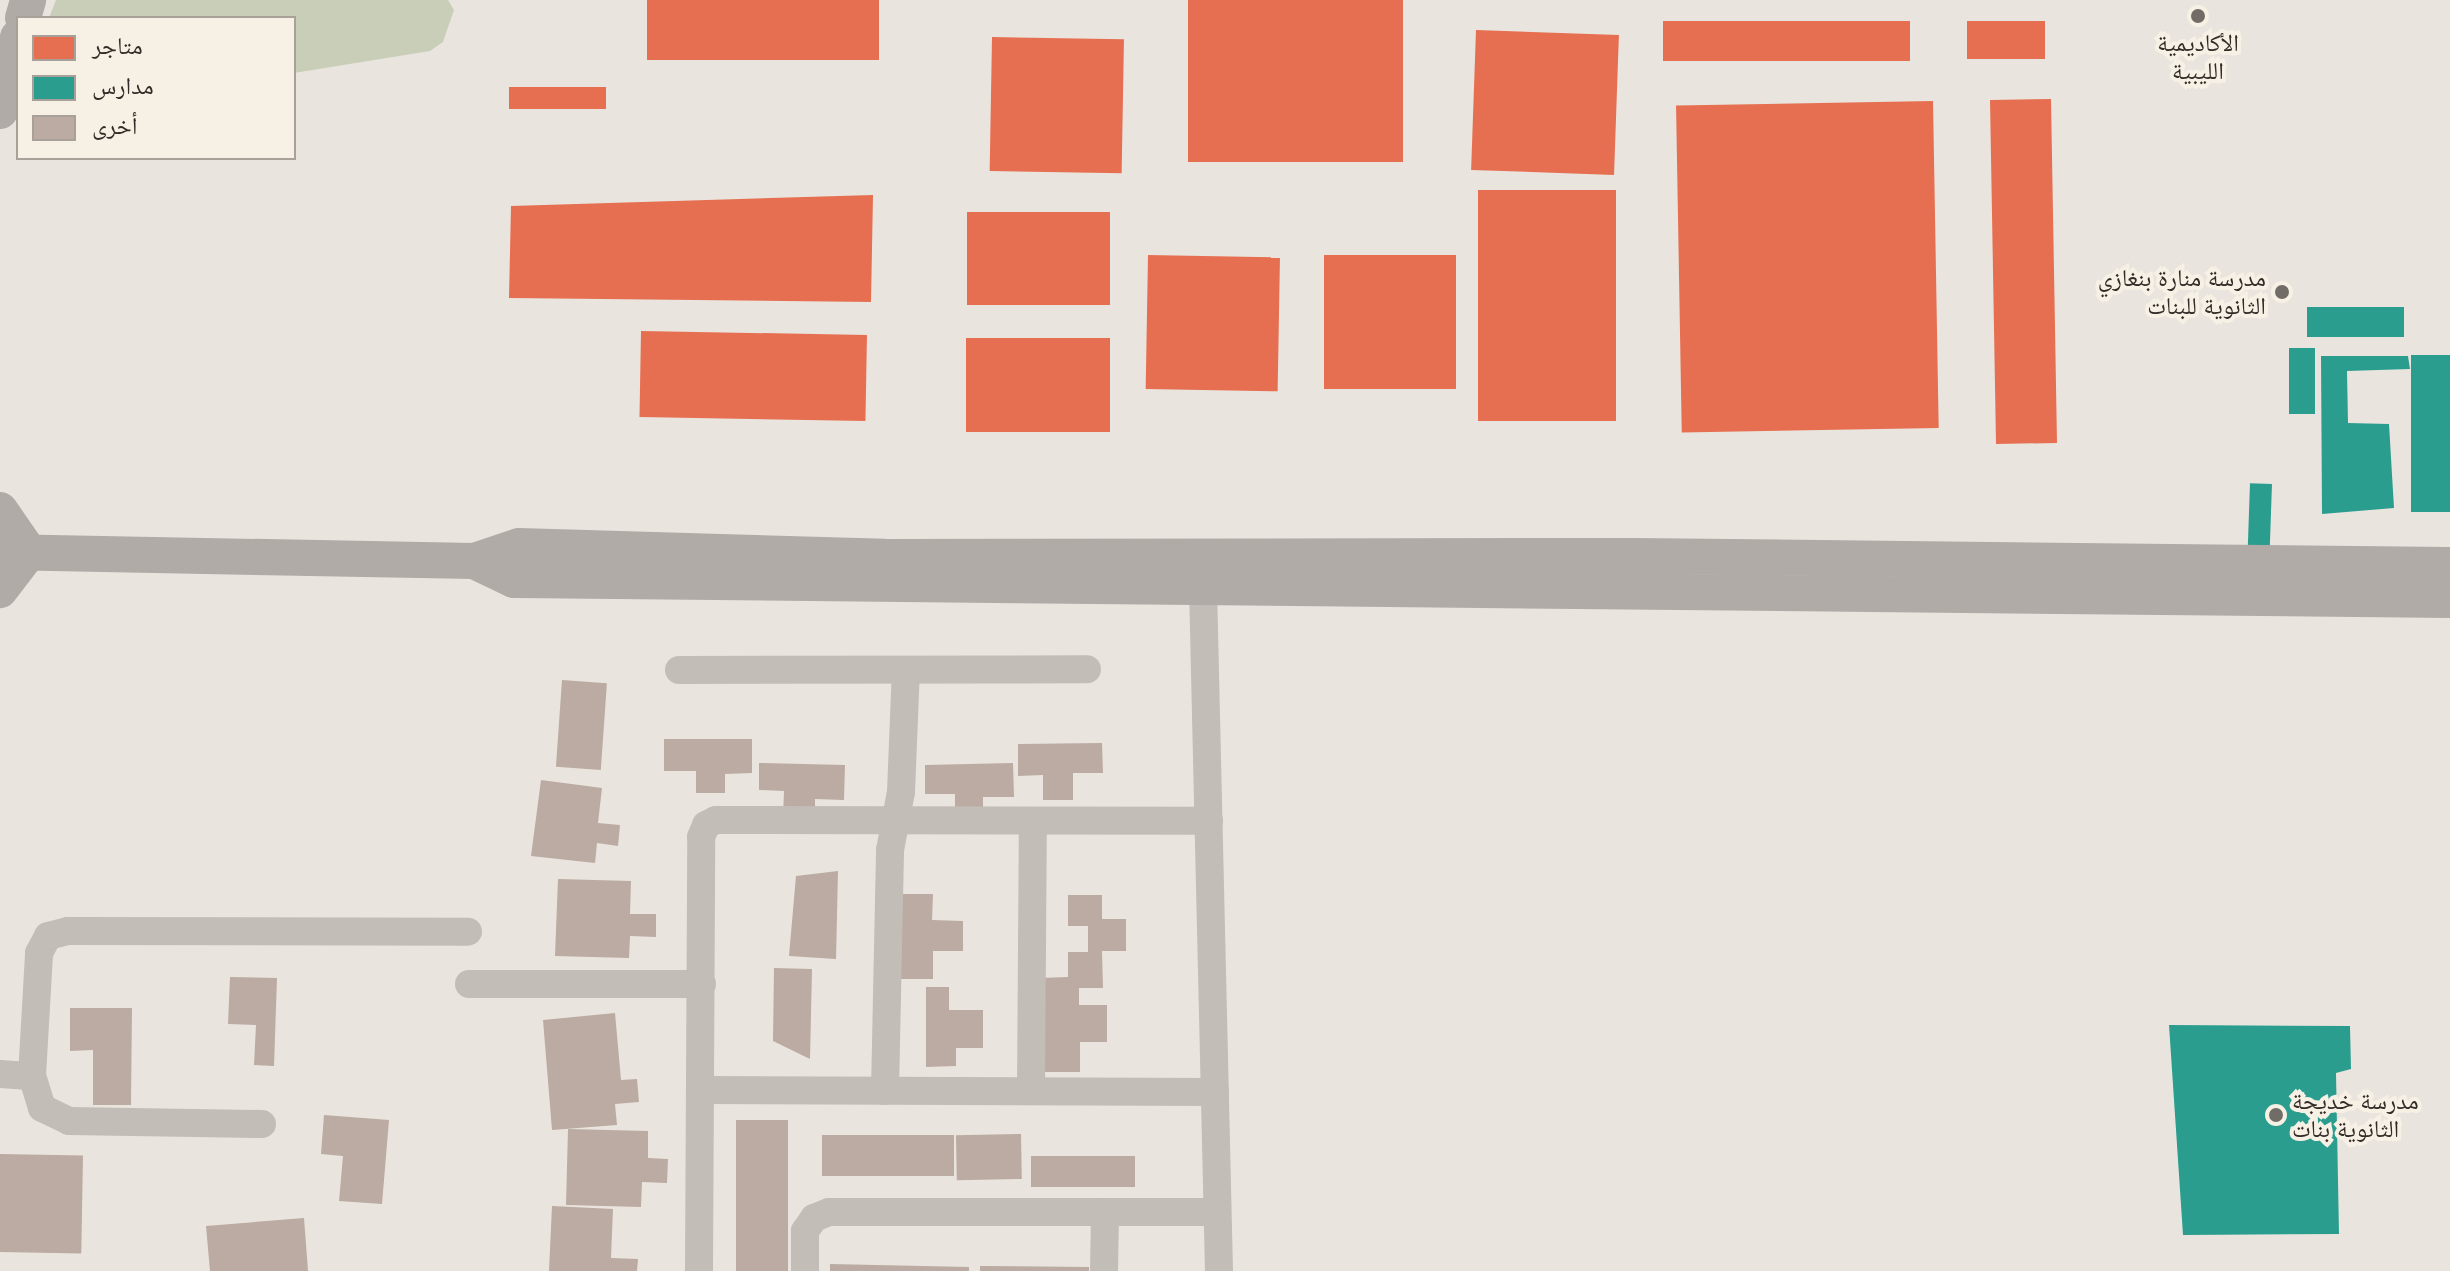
<!DOCTYPE html>
<html>
<head>
<meta charset="utf-8">
<style>
  body { margin:0 }
  #map { position:relative; width:2450px; height:1271px; overflow:hidden; background:#e9e5de; font-family:Helvetica,"Noto Naskh Arabic",sans-serif }
  div>[style] { position:absolute }
  .green>* { inset:0; background:#c9ceb9 }
  .shops>* { inset:0; background:#e76f51; transform-origin:0 0 }
  .schools>* { inset:0; background:#2a9d8f; transform-origin:0 0 }
  .building>* { inset:0; background:#bbaba2; transform-origin:0 0 }
  .minor>* { height:28px; margin:-14px; padding:0 14px; transform-origin:14px; border-radius:14px; background:#c2bdb7 }
  .major>* { height:36px; margin:-18px; padding:0 18px; transform-origin:18px; border-radius:18px; background:#b0aba7 }
  .dots>* { width:22px; height:22px; translate:-50% -50%; box-sizing:border-box; border:4px solid #f6f0e5; border-radius:50% }
  span { translate:-50% -50%; white-space:nowrap; text-align:center; line-height:1.15; -webkit-text-stroke:8px #f6f0e5; paint-order:stroke }
  .poi-label { font-size:24px; color:#322b27 }
  .right { translate:-100% -50%; text-align:right }
  .left { translate:0 -50%; text-align:left }
  .legend { position:absolute; left:16px; top:16px; width:280px; height:144px; box-sizing:border-box; background:#f6f0e5; border:2px solid #a8a199; margin:0; padding:10px 14px; list-style:none; font-size:24px; color:#322b27 }
  .legend li { display:flex; align-items:center; gap:16px; height:40px }
  .legend b { width:40px; border:2px solid #a8a199 }
</style>
</head>
<body>
<div id="map">
  <div class="green">
    <div style="clip-path:polygon(56px 0,448px 0,454px 10px,443px 42px,430px 51px,294px 73px,294px 18px,49px 18px)"></div>
  </div>
  <div class="shops">
    <div style="left:647px;top:0;width:232px;height:60px"></div>
    <div style="left:1188px;top:0;width:215px;height:162px"></div>
    <div style="left:1910px;top:21px;width:40px;height:247px;rotate:90deg"></div>
    <div style="left:2045px;top:21px;width:38px;height:78px;rotate:90deg"></div>
    <div style="left:1476px;top:30px;width:143px;height:140px;rotate:2deg"></div>
    <div style="left:992px;top:37px;width:132px;height:134px;rotate:1deg"></div>
    <div style="left:606px;top:87px;width:22px;height:97px;rotate:90deg"></div>
    <div style="left:2051px;top:99px;width:344px;height:61px;rotate:89deg"></div>
    <div style="left:1933px;top:101px;width:327px;height:257px;rotate:89deg"></div>
    <div style="left:1478px;top:190px;width:138px;height:231px"></div>
    <div style="clip-path:polygon(873px 195px,871px 302px,509px 298px,511px 206px)"></div>
    <div style="left:967px;top:212px;width:143px;height:93px"></div>
    <div style="left:1148px;top:255px;width:132px;height:134px;rotate:1deg"></div>
    <div style="left:1324px;top:255px;width:132px;height:134px"></div>
    <div style="left:641px;top:331px;width:226px;height:86px;rotate:1deg"></div>
    <div style="left:966px;top:338px;width:144px;height:94px"></div>
  </div>
  <div class="schools">
    <div style="left:2404px;top:307px;width:30px;height:97px;rotate:90deg"></div>
    <div style="left:2289px;top:348px;width:26px;height:66px"></div>
    <div style="left:2450px;top:355px;width:157px;height:39px;rotate:90deg"></div>
    <div style="clip-path:polygon(2321px 356px,2408px 356px,2410px 369px,2347px 371px,2348px 423px,2389px 424px,2394px 508px,2322px 514px)"></div>
    <div style="left:2272px;top:484px;width:71px;height:22px;rotate:92deg"></div>
    <div style="clip-path:polygon(2169px 1025px,2350px 1026px,2351px 1069px,2336px 1073px,2339px 1234px,2183px 1235px)"></div>
  </div>
  <div class="building">
    <div style="left:562px;top:680px;width:45px;height:87px;rotate:4deg"></div>
    <div style="clip-path:polygon(664px 739px,752px 739px,752px 773px,725px 774px,725px 793px,696px 793px,696px 771px,664px 771px)"></div>
    <div style="clip-path:polygon(1102px 743px,1103px 773px,1073px 773px,1073px 800px,1043px 800px,1043px 775px,1018px 776px,1018px 744px)"></div>
    <div style="clip-path:polygon(759px 763px,845px 765px,844px 800px,815px 799px,815px 818px,783px 817px,784px 791px,759px 790px)"></div>
    <div style="clip-path:polygon(1013px 763px,1014px 797px,983px 797px,983px 816px,955px 816px,955px 794px,925px 794px,925px 765px)"></div>
    <div style="clip-path:polygon(541px 780px,602px 788px,598px 823px,620px 825px,618px 846px,597px 843px,595px 863px,531px 856px)"></div>
    <div style="clip-path:polygon(838px 871px,836px 959px,789px 956px,796px 876px)"></div>
    <div style="clip-path:polygon(558px 879px,631px 881px,630px 914px,656px 914px,656px 937px,630px 936px,629px 958px,555px 956px)"></div>
    <div style="clip-path:polygon(900px 894px,933px 894px,932px 920px,963px 921px,963px 951px,933px 951px,933px 979px,898px 979px)"></div>
    <div style="clip-path:polygon(1068px 895px,1102px 895px,1102px 919px,1126px 919px,1126px 951px,1102px 951px,1103px 988px,1079px 988px,1079px 1005px,1107px 1005px,1107px 1042px,1080px 1042px,1080px 1072px,1040px 1072px,1040px 978px,1068px 977px,1068px 952px,1088px 952px,1088px 926px,1068px 926px)"></div>
    <div style="clip-path:polygon(774px 968px,812px 969px,810px 1059px,773px 1041px)"></div>
    <div style="clip-path:polygon(230px 977px,277px 978px,274px 1066px,254px 1065px,256px 1025px,228px 1024px)"></div>
    <div style="clip-path:polygon(926px 987px,949px 987px,949px 1010px,983px 1010px,983px 1048px,956px 1048px,956px 1066px,926px 1067px)"></div>
    <div style="clip-path:polygon(70px 1008px,132px 1008px,131px 1105px,93px 1105px,93px 1050px,70px 1051px)"></div>
    <div style="clip-path:polygon(615px 1013px,621px 1080px,637px 1079px,639px 1102px,615px 1104px,617px 1125px,552px 1130px,543px 1020px)"></div>
    <div style="clip-path:polygon(324px 1115px,389px 1120px,382px 1204px,339px 1201px,343px 1156px,321px 1154px)"></div>
    <div style="left:736px;top:1120px;width:52px;height:151px"></div>
    <div style="clip-path:polygon(568px 1129px,648px 1131px,648px 1158px,668px 1159px,667px 1183px,642px 1182px,641px 1207px,566px 1205px)"></div>
    <div style="left:1021px;top:1134px;width:45px;height:65px;rotate:89deg"></div>
    <div style="left:822px;top:1135px;width:132px;height:41px"></div>
    <div style="left:0;top:1154px;width:83px;height:98px;rotate:1deg"></div>
    <div style="left:1135px;top:1156px;width:31px;height:104px;rotate:90deg"></div>
    <div style="clip-path:polygon(552px 1206px,613px 1209px,611px 1258px,638px 1259px,637px 1271px,549px 1271px)"></div>
    <div style="clip-path:polygon(304px 1218px,308px 1271px,210px 1271px,206px 1226px)"></div>
    <div style="clip-path:polygon(830px 1264px,969px 1267px,969px 1271px,830px 1271px)"></div>
    <div style="clip-path:polygon(980px 1266px,1089px 1267px,1089px 1271px,980px 1271px)"></div>
  </div>
  <div class="minor">
    <div style="left:1203px;top:587px;width:684px;rotate:88.66deg"></div>
    <div style="left:679px;top:670px;width:408px;rotate:-0.1deg"></div>
    <div style="left:469px;top:984px;width:233px"></div>
    <div style="left:0;top:1074px;width:32px;rotate:4deg"></div>
    <div style="left:702px;top:1090px;width:513px;rotate:0.22deg"></div>
    <div style="left:885px;top:1091px;width:241px;rotate:-88.8deg"></div>
    <div style="left:890px;top:850px;width:59px;rotate:-79.3deg"></div>
    <div style="left:901px;top:792px;width:122px;rotate:-87.7deg"></div>
    <div style="left:1031px;top:1091px;width:269px;rotate:-89.6deg"></div>
    <div style="left:262px;top:1124px;width:193px;rotate:-179.1deg"></div>
    <div style="left:69px;top:1121px;width:30px;rotate:-154deg"></div>
    <div style="left:42px;top:1108px;width:34px;rotate:-107deg"></div>
    <div style="left:32px;top:1076px;width:123px;rotate:-86.7deg"></div>
    <div style="left:39px;top:953px;width:19px;rotate:-62deg"></div>
    <div style="left:48px;top:936px;width:21px;rotate:-14deg"></div>
    <div style="left:68px;top:931px;width:400px;rotate:0.1deg"></div>
    <div style="left:699px;top:1271px;width:434px;rotate:-89.7deg"></div>
    <div style="left:701px;top:837px;width:13px;rotate:-67deg"></div>
    <div style="left:706px;top:825px;width:11px;rotate:-27deg"></div>
    <div style="left:716px;top:820px;width:493px;rotate:0.1deg"></div>
    <div style="left:805px;top:1271px;width:40px;rotate:-90deg"></div>
    <div style="left:805px;top:1231px;width:16px;rotate:-55deg"></div>
    <div style="left:814px;top:1218px;width:16px;rotate:-22deg"></div>
    <div style="left:829px;top:1212px;width:388px"></div>
    <div style="left:1104px;top:1271px;width:59px;rotate:-89deg"></div>
  </div>
  <div class="major">
    <div style="left:23px;top:18px;width:19px;rotate:-74deg"></div>
    <div style="left:0;top:111px;width:76px;rotate:-76.3deg"></div>
    <div style="left:0;top:510px;width:51px;rotate:55.4deg"></div>
    <div style="left:29px;top:552px;width:48px;rotate:127.3deg"></div>
    <div style="left:0;top:552px;width:474px;rotate:1.1deg"></div>
    <div style="left:474px;top:561px;width:47px;rotate:-18.4deg"></div>
    <div style="left:519px;top:546px;width:366px;rotate:1.7deg"></div>
    <div style="left:885px;top:557px;width:749px;rotate:-0.08deg"></div>
    <div style="left:1634px;top:556px;width:816px;rotate:0.63deg"></div>
    <div style="left:474px;top:561px;width:44px;rotate:25.4deg"></div>
    <div style="left:514px;top:580px;width:1936px;rotate:0.59deg"></div>
  </div>
  <div class="dots">
    <div style="left:2198px;top:16px;background:#726c67"></div>
    <div style="left:2282px;top:292px;background:#726c67"></div>
    <div style="left:2276px;top:1115px;background:#726c67"></div>
  </div>
  <div class="poi-label">
    <span style="left:2198px;top:57px">الأكاديمية<br>الليبية</span>
    <span class="right" style="left:2266px;top:292px">مدرسة منارة بنغازي<br>الثانوية للبنات</span>
    <span class="left" style="left:2292px;top:1115px">مدرسة خديجة<br>الثانوية بنات</span>
  </div>
  <ul class="legend">
  <li><b style="height:22px;background:#e76f51"></b>متاجر</li>
  <li><b style="height:22px;background:#2a9d8f"></b>مدارس</li>
  <li><b style="height:22px;background:#bbaba2"></b>أخرى</li>
  </ul>
</div>
</body>
</html>
